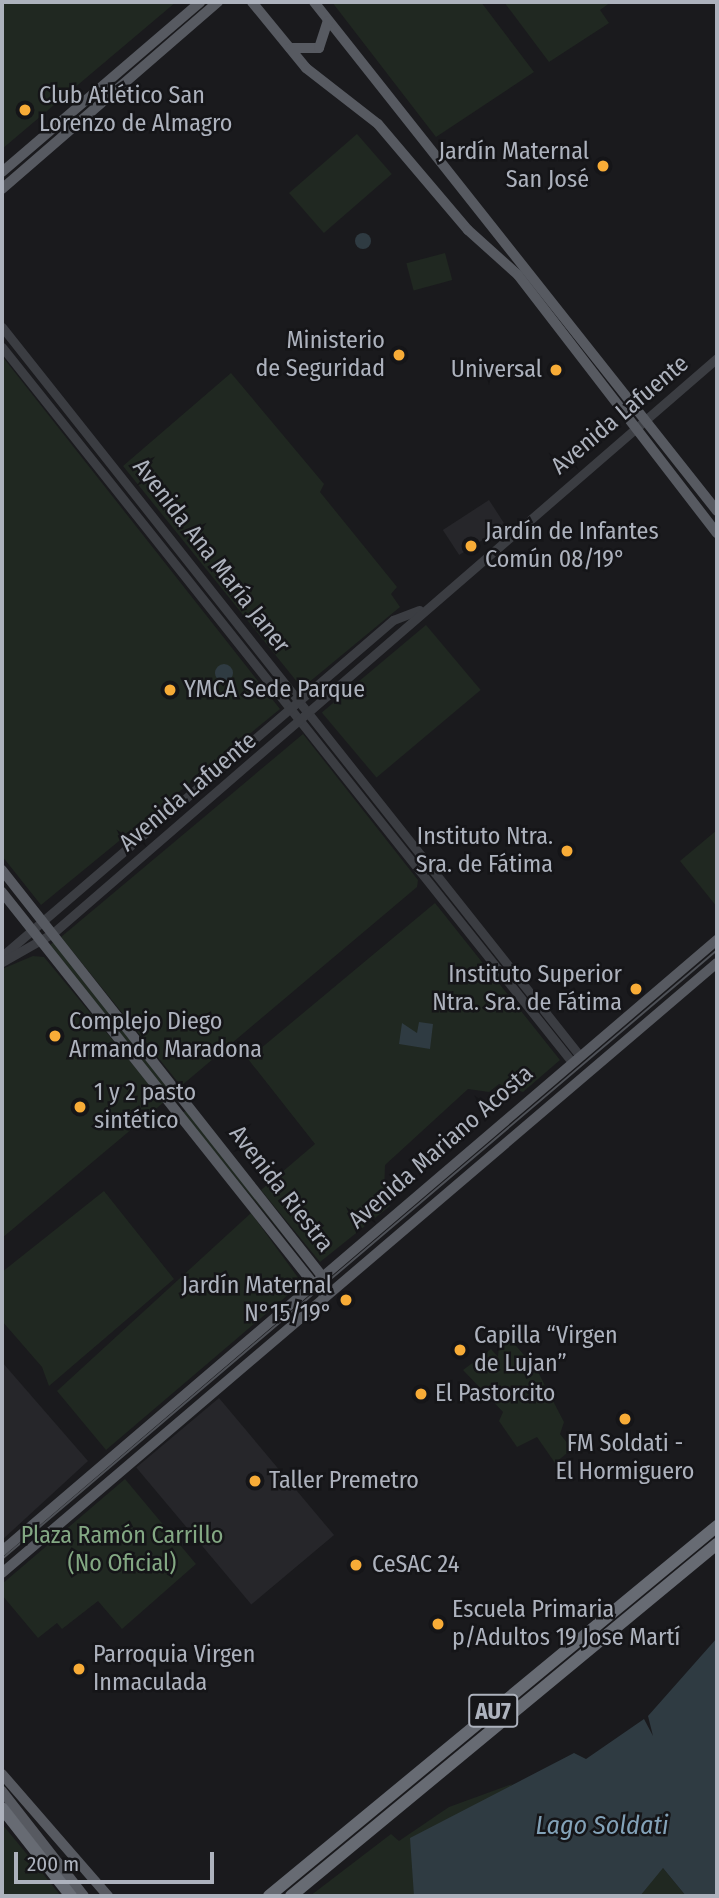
<!DOCTYPE html>
<html>
<head>
<meta charset="utf-8">
<style>
  body { margin:0 }
  #map { position:relative; width:719px; height:1898px; overflow:hidden; background:#1a1a1d; font-family:"Fira Sans Condensed",sans-serif }
  div>[style] { position:absolute }
  .built>* { inset:0; background:#26262a; transform-origin:0 0 }
  .green>* { inset:0; background:#202821; transform-origin:0 0 }
  .water>* { inset:0; background:#2f3b42 }
  .round { border-radius:50% }
  .minor>* { height:9px; margin:-4.5px; padding:0 4.5px; transform-origin:4.5px; border-radius:4.5px; background:#3b3d42 }
  .major>* { height:10px; margin:-5px; padding:0 5px; transform-origin:5px; border-radius:5px; background:#575a61 }
  .highway>* { height:12px; margin:-6px; padding:0 6px; transform-origin:6px; border-radius:6px; background:#676b73 }
  .tram>* { height:2px; margin:-1px; padding:0 1px; transform-origin:1px; border-radius:1px; background:#4e5157 }
  .dots>* { width:19px; height:19px; translate:-50% -50%; box-sizing:border-box; border:4px solid #151518; border-radius:50% }
  span { translate:-50% -50%; white-space:nowrap; text-align:center; line-height:1.15; -webkit-text-stroke:5px #151518; paint-order:stroke }
  .shield-label span { padding:2px 5px; background:#151518; border:2px solid; border-radius:5px; -webkit-text-stroke-width:0 }
  .shield-label { font-size:23px; color:#adb2bd; font-weight:700 }
  .poi-label { font-size:24px; color:#adb2bd }
  .left { translate:0 -50%; text-align:left }
  .right { translate:-100% -50%; text-align:right }
  .street-label { font-size:24px; color:#adb2bd }
  .park-label { font-size:24px; color:#83a883 }
  .water-label { font-size:26px; color:#83a2b8; font-style:italic }
  .frame { position:absolute; inset:0; border:4px solid #adb2bd; pointer-events:none }
  .scale { position:absolute; left:14px; top:1852px; width:200px; height:32px; box-sizing:border-box; border:4px solid #adb2bd; border-top:0; padding-left:9px; font-size:21px; line-height:24px; white-space:nowrap; color:#adb2bd; -webkit-text-stroke:5px #151518; paint-order:stroke }
</style>
</head>
<body>
<div id="map">
  <div class="built">
    <div style="left:489px;top:500px;width:30px;height:55px;rotate:57deg"></div>
    <div style="clip-path:polygon(2px 1362px,88px 1461px,2px 1540px)"></div>
    <div style="left:219px;top:1398px;width:179px;height:108px;rotate:50deg"></div>
  </div>
  <div class="green">
    <div style="clip-path:polygon(2px 2px,176px 2px,2px 149px)"></div>
    <div style="clip-path:polygon(332px 2px,481px 2px,534px 72px,436px 137px)"></div>
    <div style="clip-path:polygon(504px 2px,611px 2px,600px 10px,609px 23px,549px 62px)"></div>
    <div style="left:357px;top:134px;width:53px;height:90px;rotate:49deg"></div>
    <div style="left:445px;top:253px;width:28px;height:40px;rotate:75deg"></div>
    <div style="clip-path:polygon(2px 356px,280px 709px,41px 905px,2px 856px)"></div>
    <div style="clip-path:polygon(231px 373px,324px 484px,320px 492px,397px 587px,391px 594px,400px 607px,302px 688px,123px 466px)"></div>
    <div style="left:426px;top:625px;width:85px;height:136px;rotate:50deg"></div>
    <div style="clip-path:polygon(303px 734px,418px 880px,417px 887px,181px 1086px,61px 937px)"></div>
    <div style="clip-path:polygon(717px 830px,717px 907px,680px 861px)"></div>
    <div style="clip-path:polygon(435px 903px,560px 1060px,523px 1092px,499px 1084px,489px 1092px,468px 1089px,385px 1165px,384px 1196px,390px 1206px,320px 1262px,261px 1190px,315px 1144px,248px 1059px)"></div>
    <div style="left:55px;top:941px;width:191px;height:6px;rotate:52deg"></div>
    <div style="clip-path:polygon(33px 956px,44px 957px,164px 1102px,2px 1238px,2px 969px)"></div>
    <div style="clip-path:polygon(187px 1110px,313px 1271px,182px 1113px)"></div>
    <div style="clip-path:polygon(104px 1191px,174px 1279px,49px 1386px,42px 1367px,2px 1321px,2px 1272px)"></div>
    <div style="clip-path:polygon(251px 1213px,302px 1283px,106px 1450px,57px 1391px)"></div>
    <div style="clip-path:polygon(510px 1339px,537px 1370px,564px 1422px,560px 1434px,572px 1449px,555px 1463px,537px 1437px,517px 1447px,499px 1421px,503px 1412px,463px 1370px,491px 1349px,498px 1357px,499px 1345px)"></div>
    <div style="clip-path:polygon(125px 1479px,196px 1564px,122px 1629px,98px 1601px,62px 1629px,57px 1623px,38px 1638px,2px 1595px,2px 1584px)"></div>
    <div style="clip-path:polygon(512px 1784px,437px 1896px,310px 1896px,391px 1834px,399px 1841px,449px 1807px)"></div>
    <div style="clip-path:polygon(2px 1824px,31px 1859px,61px 1896px,2px 1896px)"></div>
    <div style="clip-path:polygon(663px 1868px,686px 1896px,640px 1896px,640px 1888px)"></div>
  </div>
  <div class="water">
    <div class="round" style="left:355px;top:233px;width:16px;height:16px"></div>
    <div class="round" style="left:215px;top:664px;width:18px;height:18px"></div>
    <div style="clip-path:polygon(419px 1022px,433px 1024px,430px 1049px,399px 1044px,402px 1023px,417px 1033px)"></div>
    <div style="clip-path:polygon(717px 1638px,717px 1896px,686px 1896px,663px 1868px,640px 1896px,414px 1896px,410px 1838px,574px 1753px,586px 1759px,644px 1719px,653px 1736px,648px 1716px)"></div>
  </div>
  <div class="minor">
    <div style="left:2px;top:327px;width:930px;rotate:51.59deg"></div>
    <div style="left:2px;top:347px;width:914px;rotate:51.44deg"></div>
    <div style="left:2px;top:956px;width:516px;rotate:-40.67deg"></div>
    <div style="left:393px;top:620px;width:28px;rotate:-21deg"></div>
    <div style="left:2px;top:962px;width:59px;rotate:-29.6deg"></div>
    <div style="left:53px;top:933px;width:878px;rotate:-40.89deg"></div>
  </div>
  <div class="major">
    <div style="left:252px;top:2px;width:85px;rotate:50.7deg"></div>
    <div style="left:306px;top:68px;width:91px;rotate:37.9deg"></div>
    <div style="left:378px;top:124px;width:139px;rotate:49.7deg"></div>
    <div style="left:468px;top:230px;width:67px;rotate:42deg"></div>
    <div style="left:518px;top:275px;width:326px;rotate:52.4deg"></div>
    <div style="left:314px;top:2px;width:649px;rotate:51.63deg"></div>
    <div style="left:290px;top:48px;width:29px"></div>
    <div style="left:319px;top:48px;width:28px;rotate:-72deg"></div>
    <div style="left:2px;top:172px;width:261px;rotate:-40.6deg"></div>
    <div style="left:2px;top:189px;width:286px;rotate:-40.9deg"></div>
    <div style="left:2px;top:870px;width:517px;rotate:51.76deg"></div>
    <div style="left:322px;top:1276px;width:21px;rotate:85deg"></div>
    <div style="left:2px;top:892px;width:505px;rotate:51.52deg"></div>
    <div style="left:2px;top:1551px;width:941px;rotate:-40.52deg"></div>
    <div style="left:2px;top:1573px;width:940px;rotate:-40.47deg"></div>
    <div style="left:2px;top:1774px;width:162px;rotate:49deg"></div>
    <div style="left:2px;top:1791px;width:133px;rotate:52deg"></div>
  </div>
  <div class="highway">
    <div style="left:2px;top:1808px;width:112px;rotate:51.9deg"></div>
    <div style="left:269px;top:1896px;width:581px;rotate:-39.55deg"></div>
    <div style="left:291px;top:1896px;width:553px;rotate:-39.57deg"></div>
  </div>
  <div class="tram">
    <div style="left:2px;top:1559px;width:939px;rotate:-40.42deg"></div>
  </div>
  <div class="dots">
    <div style="left:25px;top:110px;background:#f8ac37"></div>
    <div style="left:603px;top:166px;background:#f8ac37"></div>
    <div style="left:399px;top:355px;background:#f8ac37"></div>
    <div style="left:556px;top:370px;background:#f8ac37"></div>
    <div style="left:471px;top:546px;background:#f8ac37"></div>
    <div style="left:170px;top:690px;background:#f8ac37"></div>
    <div style="left:567px;top:851px;background:#f8ac37"></div>
    <div style="left:636px;top:989px;background:#f8ac37"></div>
    <div style="left:55px;top:1036px;background:#f8ac37"></div>
    <div style="left:80px;top:1107px;background:#f8ac37"></div>
    <div style="left:346px;top:1300px;background:#f8ac37"></div>
    <div style="left:460px;top:1350px;background:#f8ac37"></div>
    <div style="left:421px;top:1394px;background:#f8ac37"></div>
    <div style="left:625px;top:1419px;background:#f8ac37"></div>
    <div style="left:255px;top:1481px;background:#f8ac37"></div>
    <div style="left:356px;top:1565px;background:#f8ac37"></div>
    <div style="left:438px;top:1624px;background:#f8ac37"></div>
    <div style="left:79px;top:1669px;background:#f8ac37"></div>
  </div>
  <div class="shield-label">
    <span style="left:493px;top:1711px">AU7</span>
  </div>
  <div class="poi-label">
    <span class="left" style="left:39px;top:110px">Club Atlético San<br>Lorenzo de Almagro</span>
    <span class="right" style="left:589px;top:166px">Jardín Maternal<br>San José</span>
    <span class="right" style="left:385px;top:355px">Ministerio<br>de Seguridad</span>
    <span class="right" style="left:542px;top:370px">Universal</span>
    <span class="left" style="left:485px;top:546px">Jardín de Infantes<br>Común 08/19°</span>
    <span class="left" style="left:184px;top:690px">YMCA Sede Parque</span>
    <span class="right" style="left:553px;top:851px">Instituto Ntra.<br>Sra. de Fátima</span>
    <span class="right" style="left:622px;top:989px">Instituto Superior<br>Ntra. Sra. de Fátima</span>
    <span class="left" style="left:69px;top:1036px">Complejo Diego<br>Armando Maradona</span>
    <span class="left" style="left:94px;top:1107px">1 y 2 pasto<br>sintético</span>
    <span class="right" style="left:332px;top:1300px">Jardín Maternal<br>N°15/19°</span>
    <span class="left" style="left:474px;top:1350px">Capilla “Virgen<br>de Lujan”</span>
    <span class="left" style="left:435px;top:1394px">El Pastorcito</span>
    <span style="left:625px;top:1458px">FM Soldati -<br>El Hormiguero</span>
    <span class="left" style="left:269px;top:1481px">Taller Premetro</span>
    <span class="left" style="left:372px;top:1565px">CeSAC 24</span>
    <span class="left" style="left:452px;top:1624px">Escuela Primaria<br>p/Adultos 19 Jose Martí</span>
    <span class="left" style="left:93px;top:1669px">Parroquia Virgen<br>Inmaculada</span>
  </div>
  <div class="street-label">
    <span style="left:620px;top:415px;rotate:-40deg">Avenida Lafuente</span>
    <span style="left:211px;top:556px;rotate:52deg">Avenida Ana María Janer</span>
    <span style="left:188px;top:792px;rotate:-40deg">Avenida Lafuente</span>
    <span style="left:441px;top:1147px;rotate:-41deg">Avenida Mariano Acosta</span>
    <span style="left:281px;top:1189px;rotate:52deg">Avenida Riestra</span>
  </div>
  <div class="park-label">
    <span style="left:122px;top:1550px">Plaza Ramón Carrillo<br>(No Oficial)</span>
  </div>
  <div class="water-label">
    <span style="left:602px;top:1826px">Lago Soldati</span>
  </div>
  <div class="frame"></div>
  <div class="scale">200 m</div>
</div>
</body>
</html>
